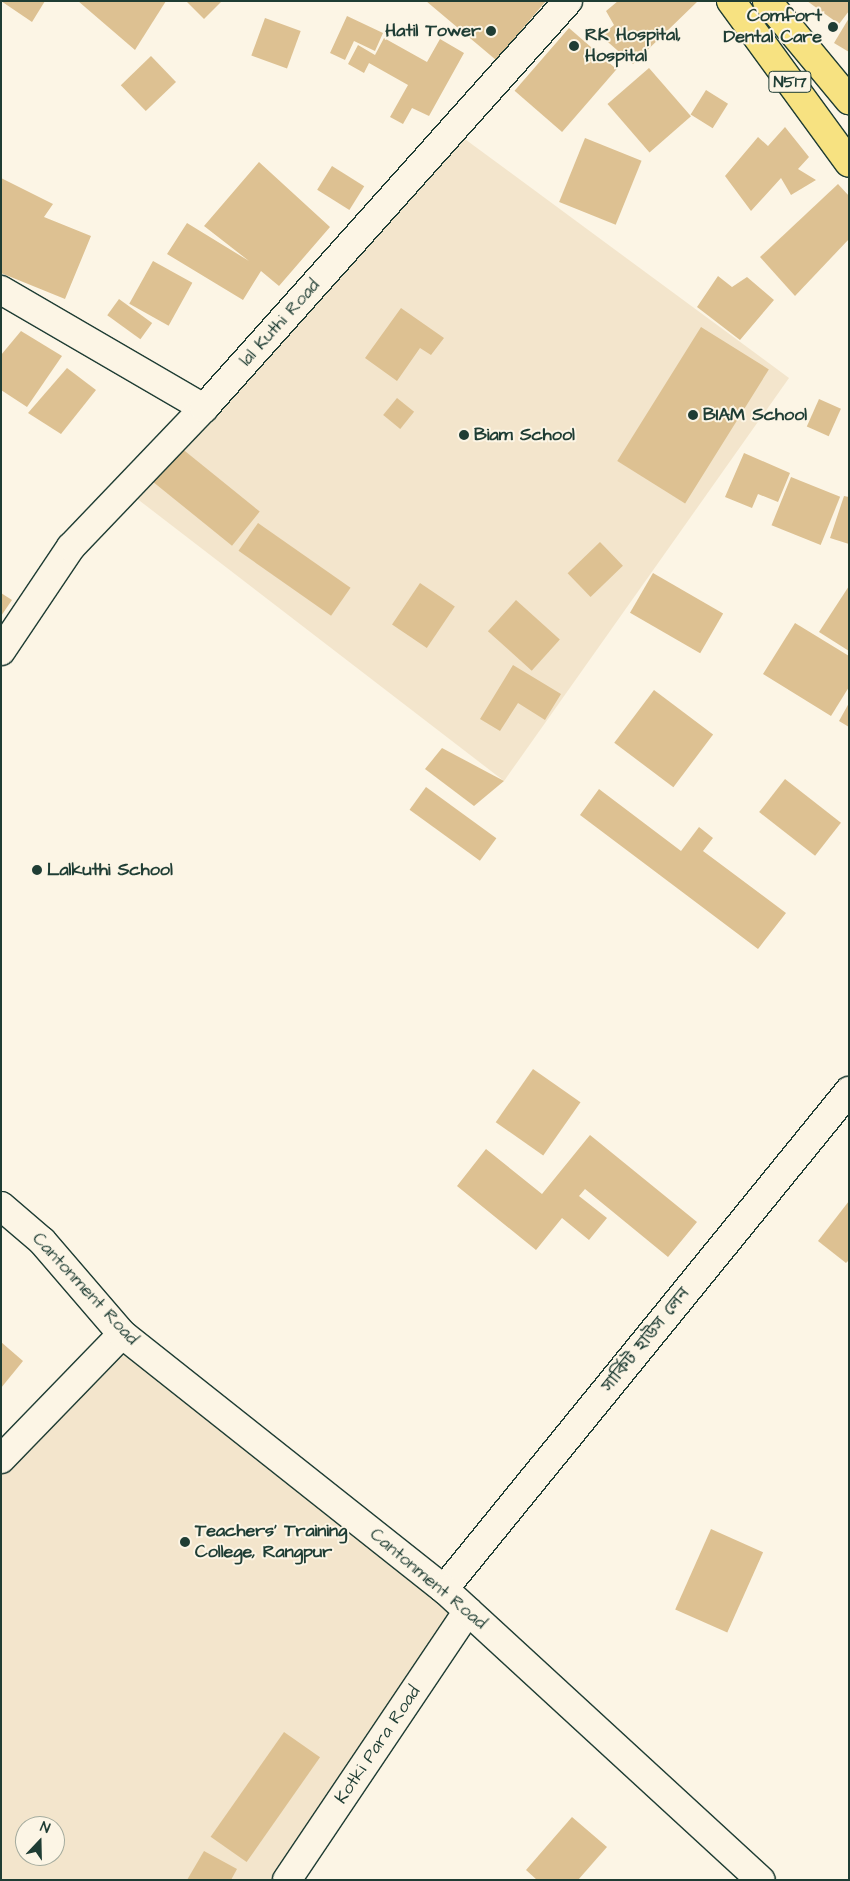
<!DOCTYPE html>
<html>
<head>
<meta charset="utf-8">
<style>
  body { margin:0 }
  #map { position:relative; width:850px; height:1881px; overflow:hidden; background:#fcf5e5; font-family:"Architects Daughter","Noto Sans Bengali",sans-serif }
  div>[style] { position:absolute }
  .built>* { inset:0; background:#f3e5cc }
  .building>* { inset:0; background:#ddc192; transform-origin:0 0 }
  .roads { filter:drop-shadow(1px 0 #1f3d34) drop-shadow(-1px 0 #1f3d34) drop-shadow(0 1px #1f3d34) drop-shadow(0 -1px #1f3d34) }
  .street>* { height:28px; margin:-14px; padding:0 14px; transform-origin:14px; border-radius:14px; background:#fcf5e5 }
  .secondary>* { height:28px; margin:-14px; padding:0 14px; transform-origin:14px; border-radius:14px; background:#fcf5e5 }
  .highway>* { height:28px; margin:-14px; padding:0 14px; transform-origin:14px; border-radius:14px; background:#f7e281 }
  .dots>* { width:14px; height:14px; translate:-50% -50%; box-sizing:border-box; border:2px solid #fcf5e5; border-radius:50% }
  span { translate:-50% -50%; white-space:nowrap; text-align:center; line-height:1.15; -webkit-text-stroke:4px #fcf5e5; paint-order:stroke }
  .shield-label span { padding:1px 4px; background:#fcf5e5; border:1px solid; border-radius:4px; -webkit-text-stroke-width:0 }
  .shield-label { font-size:16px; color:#1f3d34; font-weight:700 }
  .poi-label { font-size:18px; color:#1f3d34; font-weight:700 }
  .right { translate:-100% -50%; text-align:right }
  .left { translate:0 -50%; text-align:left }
  .street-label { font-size:18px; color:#1f3d34 }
  .frame { position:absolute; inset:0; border:2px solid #1f3d34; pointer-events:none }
  .north { position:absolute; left:15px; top:1816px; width:50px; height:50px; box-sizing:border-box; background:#fcf5e5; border:1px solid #a4ab9e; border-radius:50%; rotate:21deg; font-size:14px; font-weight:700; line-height:20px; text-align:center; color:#1f3d34 }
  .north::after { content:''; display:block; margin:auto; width:18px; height:22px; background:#1f3d34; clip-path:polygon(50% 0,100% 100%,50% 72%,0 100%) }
</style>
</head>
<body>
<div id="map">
  <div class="built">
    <div style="clip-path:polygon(458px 134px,789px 378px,504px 781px,127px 491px)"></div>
    <div style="clip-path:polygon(evenodd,118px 1346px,460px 1614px,279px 1880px,1px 1880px,1px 1470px,118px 1346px,25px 1826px,55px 1826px,55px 1856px,25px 1856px,25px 1826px)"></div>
  </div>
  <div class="building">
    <div style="clip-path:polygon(1px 1px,45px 1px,32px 22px)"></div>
    <div style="clip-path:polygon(78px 1px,166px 1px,135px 50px)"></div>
    <div style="clip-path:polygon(186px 1px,222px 1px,204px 19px)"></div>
    <div style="clip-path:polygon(426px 1px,546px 1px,496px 60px)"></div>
    <div style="clip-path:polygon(618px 1px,698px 1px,633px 64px,601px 36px,614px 25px,606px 11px)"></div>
    <div style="clip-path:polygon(807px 1px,849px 1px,849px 11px,839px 24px)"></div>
    <div style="clip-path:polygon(347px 16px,383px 33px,375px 51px,354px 41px,345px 60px,330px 53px)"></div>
    <div style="left:265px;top:18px;width:38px;height:40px;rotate:20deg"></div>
    <div style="clip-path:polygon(849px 18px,849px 52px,834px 43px)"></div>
    <div style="left:569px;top:28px;width:63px;height:83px;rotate:41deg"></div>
    <div style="clip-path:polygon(384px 38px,427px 62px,440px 39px,464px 53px,429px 116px,412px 108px,403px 124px,390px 117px,408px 85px,369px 63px,364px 73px,348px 64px,358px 45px,375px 55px)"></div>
    <div style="left:151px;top:56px;width:36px;height:42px;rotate:46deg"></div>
    <div style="left:649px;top:68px;width:64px;height:55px;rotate:49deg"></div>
    <div style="left:706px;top:90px;width:26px;height:29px;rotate:32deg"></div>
    <div style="clip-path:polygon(785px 127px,809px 157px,798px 169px,816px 180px,791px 195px,781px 178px,751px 211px,725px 176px,758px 137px,768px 146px)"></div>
    <div style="left:585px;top:138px;width:61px;height:69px;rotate:22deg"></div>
    <div style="clip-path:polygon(259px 162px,330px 227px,279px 286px,261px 271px,243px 300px,167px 254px,187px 223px,249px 261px,204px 226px)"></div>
    <div style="left:332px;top:166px;width:38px;height:28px;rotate:32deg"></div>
    <div style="clip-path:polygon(1px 178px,53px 204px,44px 217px,91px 236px,65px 299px,1px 273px)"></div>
    <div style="clip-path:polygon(838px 184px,849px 196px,849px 239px,795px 296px,760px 257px)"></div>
    <div style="left:153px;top:261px;width:45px;height:49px;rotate:29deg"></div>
    <div style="clip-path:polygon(718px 276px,732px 287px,747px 277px,774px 300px,740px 340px,697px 307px)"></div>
    <div style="left:119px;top:299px;width:41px;height:20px;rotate:36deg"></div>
    <div style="clip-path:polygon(401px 308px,444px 338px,431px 355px,420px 348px,397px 381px,365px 358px)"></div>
    <div style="left:701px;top:327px;width:80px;height:158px;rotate:32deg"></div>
    <div style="clip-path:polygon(21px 331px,62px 356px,27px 407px,1px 390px,1px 355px)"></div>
    <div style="clip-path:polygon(67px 368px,96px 390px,61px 434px,28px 413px)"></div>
    <div style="left:397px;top:398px;width:22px;height:22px;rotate:39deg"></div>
    <div style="left:819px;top:399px;width:24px;height:30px;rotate:24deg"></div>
    <div style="left:175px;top:443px;width:109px;height:44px;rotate:39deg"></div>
    <div style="clip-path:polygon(744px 453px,790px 473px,778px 502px,758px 494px,752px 508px,725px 497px)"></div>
    <div style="left:791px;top:477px;width:53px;height:52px;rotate:22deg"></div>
    <div style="clip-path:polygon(844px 496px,849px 497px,849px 544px,830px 538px)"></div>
    <div style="left:258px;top:523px;width:113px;height:34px;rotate:35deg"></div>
    <div style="left:600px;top:542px;width:33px;height:45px;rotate:46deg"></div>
    <div style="left:653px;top:573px;width:81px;height:46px;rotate:30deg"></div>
    <div style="left:420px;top:583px;width:42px;height:50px;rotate:34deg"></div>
    <div style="clip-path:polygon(849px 586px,849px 651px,819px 632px)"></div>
    <div style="clip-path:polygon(1px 593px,12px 600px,1px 616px)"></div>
    <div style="left:516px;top:600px;width:59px;height:42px;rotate:42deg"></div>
    <div style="clip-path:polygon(795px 623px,849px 656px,849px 687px,831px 716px,763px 674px)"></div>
    <div style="clip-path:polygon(513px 665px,561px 694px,545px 720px,518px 703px,500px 731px,480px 719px)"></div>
    <div style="left:654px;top:690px;width:74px;height:66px;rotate:37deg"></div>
    <div style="clip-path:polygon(849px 703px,849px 727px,839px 721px)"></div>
    <div style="clip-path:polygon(442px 748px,504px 781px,474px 806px,425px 769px)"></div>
    <div style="left:785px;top:779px;width:71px;height:42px;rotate:38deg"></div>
    <div style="left:426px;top:787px;width:87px;height:28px;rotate:36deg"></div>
    <div style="clip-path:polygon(599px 789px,681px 851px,699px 827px,713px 838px,703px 851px,786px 913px,758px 949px,580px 815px)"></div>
    <div style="left:533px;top:1069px;width:58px;height:65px;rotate:35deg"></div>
    <div style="clip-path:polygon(590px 1135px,697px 1222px,668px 1257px,585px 1189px,579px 1196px,607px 1218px,589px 1240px,562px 1218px,536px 1250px,457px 1186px,486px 1149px,542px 1194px)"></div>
    <div style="clip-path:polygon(849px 1201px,849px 1260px,846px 1263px,818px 1241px)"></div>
    <div style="clip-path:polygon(1px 1342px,23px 1361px,1px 1388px)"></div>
    <div style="left:711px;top:1529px;width:57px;height:88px;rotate:24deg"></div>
    <div style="left:284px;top:1732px;width:44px;height:128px;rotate:35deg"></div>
    <div style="clip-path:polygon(572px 1817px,607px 1847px,578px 1880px,537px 1880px,526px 1870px)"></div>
    <div style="clip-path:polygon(204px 1851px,237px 1869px,231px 1880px,187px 1880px)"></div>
  </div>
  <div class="roads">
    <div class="street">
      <div style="left:1px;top:290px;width:235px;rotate:30.2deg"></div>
      <div style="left:1px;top:651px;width:125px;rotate:-56.1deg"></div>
      <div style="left:71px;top:547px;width:192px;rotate:-46.3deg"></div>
      <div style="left:204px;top:408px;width:546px;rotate:-48.19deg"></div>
      <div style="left:1px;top:1459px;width:174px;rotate:-45.9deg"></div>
      <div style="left:444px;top:1589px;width:642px;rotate:-50.88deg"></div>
      <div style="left:287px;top:1880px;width:324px;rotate:-56.1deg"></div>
    </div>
    <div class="secondary">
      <div style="left:1px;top:1206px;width:54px;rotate:40.5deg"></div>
      <div style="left:42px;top:1241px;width:123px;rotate:49.3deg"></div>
      <div style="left:122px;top:1334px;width:411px;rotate:38.4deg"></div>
      <div style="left:444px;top:1589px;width:430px;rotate:42.6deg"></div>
    </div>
    <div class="highway">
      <div style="left:731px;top:1px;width:200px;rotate:53.9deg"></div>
      <div style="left:767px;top:1px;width:129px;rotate:50.4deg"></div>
    </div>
  </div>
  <div class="dots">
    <div style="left:833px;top:27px;background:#1f3d34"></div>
    <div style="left:491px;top:31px;background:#1f3d34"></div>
    <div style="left:574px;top:46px;background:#1f3d34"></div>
    <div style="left:693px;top:415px;background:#1f3d34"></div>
    <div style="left:464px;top:435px;background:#1f3d34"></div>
    <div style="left:37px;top:870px;background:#1f3d34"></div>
    <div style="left:185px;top:1542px;background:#1f3d34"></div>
  </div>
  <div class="shield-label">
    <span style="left:790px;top:82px">N517</span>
  </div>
  <div class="poi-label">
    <span class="right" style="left:822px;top:27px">Comfort<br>Dental Care</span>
    <span class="right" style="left:481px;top:31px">Hatil Tower</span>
    <span class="left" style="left:585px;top:46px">RK Hospital,<br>Hospital</span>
    <span class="left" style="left:703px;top:415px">BIAM School</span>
    <span class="left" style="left:474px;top:435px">Biam School</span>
    <span class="left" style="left:47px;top:870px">Lalkuthi School</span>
    <span class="left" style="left:195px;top:1542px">Teachers' Training<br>College, Rangpur</span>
  </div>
  <div class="street-label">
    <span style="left:280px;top:323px;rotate:-48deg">lal Kuthi Road</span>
    <span style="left:85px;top:1289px;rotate:47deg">Cantonment Road</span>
    <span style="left:646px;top:1340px;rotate:-51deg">সার্কিট হাউস লেন</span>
    <span style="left:428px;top:1579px;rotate:40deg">Cantonment Road</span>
    <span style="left:378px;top:1745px;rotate:-56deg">Kotki Para Road</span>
  </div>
  <div class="frame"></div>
  <div class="north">N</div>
</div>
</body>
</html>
